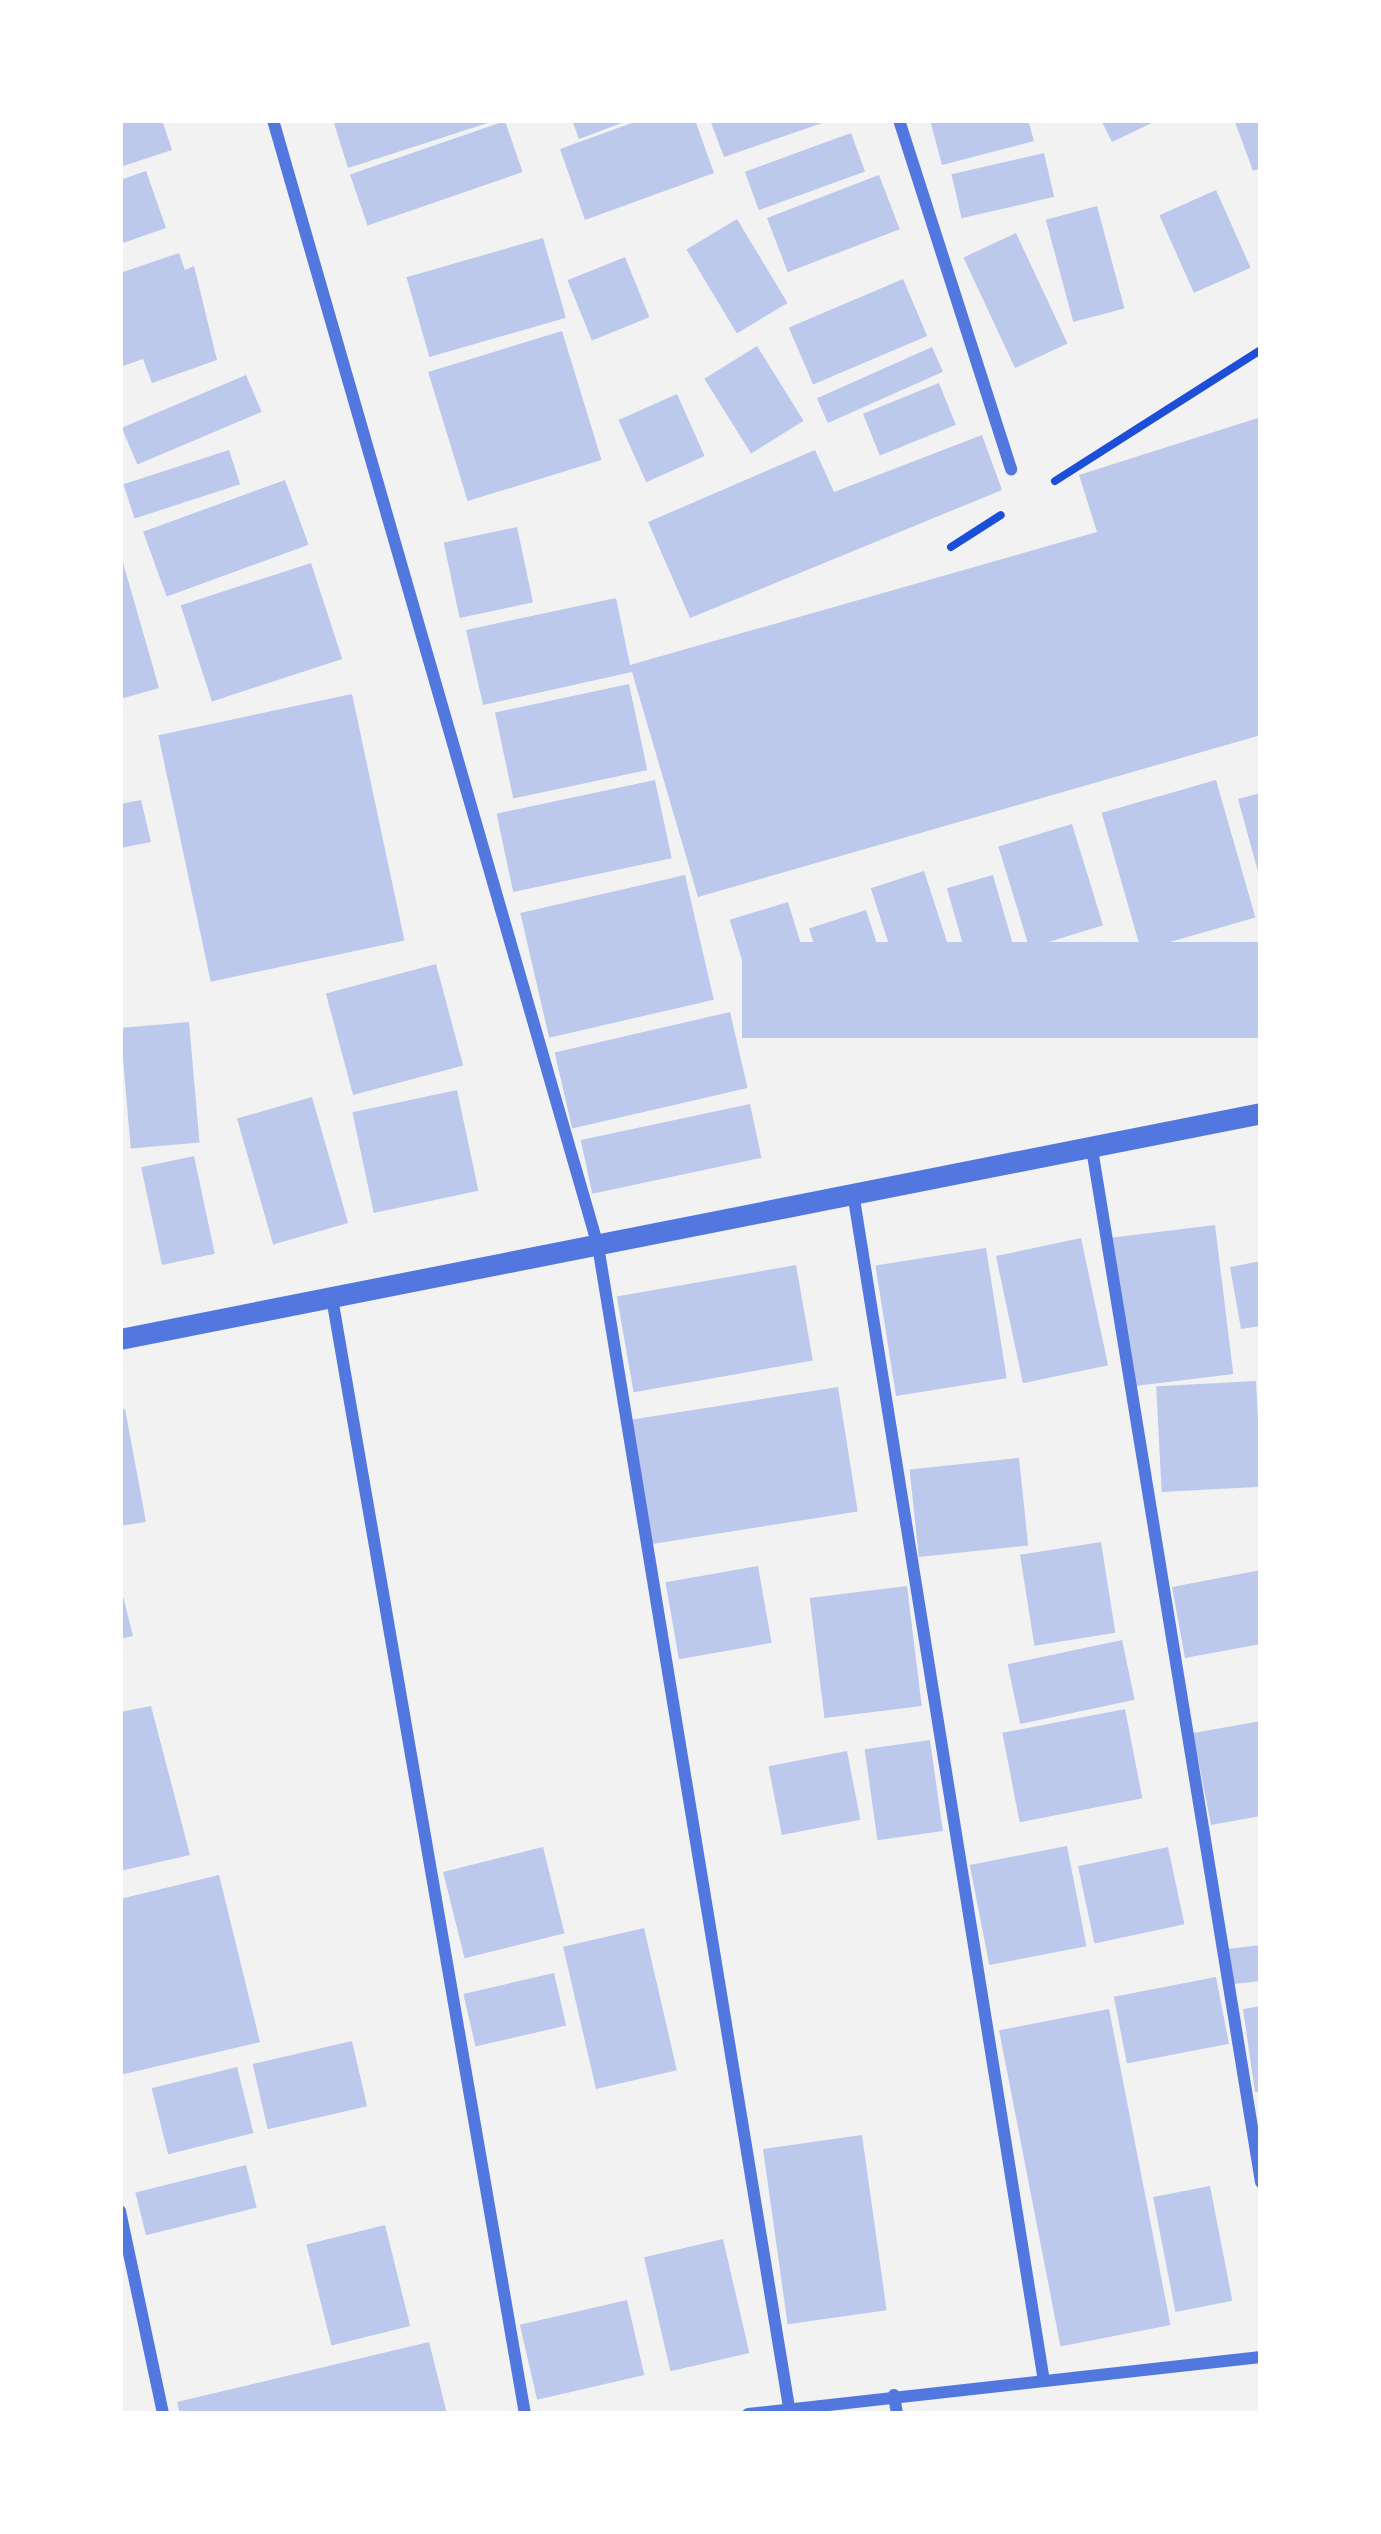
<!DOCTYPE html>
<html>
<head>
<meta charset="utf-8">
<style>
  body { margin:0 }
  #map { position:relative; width:1381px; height:2534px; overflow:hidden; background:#f2f2f2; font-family:Mulish,sans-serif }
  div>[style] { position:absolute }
  .building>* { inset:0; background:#bdc9ec; transform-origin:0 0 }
  .path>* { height:8px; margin:-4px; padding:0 4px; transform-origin:4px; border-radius:4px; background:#1d4ed8 }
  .minor>* { height:12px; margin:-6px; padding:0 6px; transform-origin:6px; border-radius:6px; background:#5277de }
  .tertiary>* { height:21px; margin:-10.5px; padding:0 10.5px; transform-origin:10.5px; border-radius:10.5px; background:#5277de }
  span { translate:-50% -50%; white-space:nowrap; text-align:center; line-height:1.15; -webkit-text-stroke:10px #fff; paint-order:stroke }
  .frame { position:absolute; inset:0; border:123px solid #fff; pointer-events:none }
</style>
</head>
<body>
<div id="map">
  <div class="building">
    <div style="clip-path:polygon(120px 120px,162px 120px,172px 150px,120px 167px)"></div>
    <div style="clip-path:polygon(333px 120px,494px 120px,494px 121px,348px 168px)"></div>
    <div style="clip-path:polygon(572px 120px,630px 120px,579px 139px)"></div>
    <div style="clip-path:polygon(640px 120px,695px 120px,714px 173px,585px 220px,560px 149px)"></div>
    <div style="clip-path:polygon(710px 120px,828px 120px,828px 121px,724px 157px)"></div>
    <div style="clip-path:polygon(930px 120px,1028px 120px,1034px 141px,942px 165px)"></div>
    <div style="clip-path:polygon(1101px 120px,1158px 120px,1112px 142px)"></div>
    <div style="clip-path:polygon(1261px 120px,1261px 168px,1253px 171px,1235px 122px)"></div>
    <div style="left:505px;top:121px;width:54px;height:164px;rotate:71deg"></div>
    <div style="left:851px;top:133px;width:41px;height:113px;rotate:70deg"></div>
    <div style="left:1044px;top:153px;width:45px;height:95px;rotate:77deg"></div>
    <div style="clip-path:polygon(146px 171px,166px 228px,120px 244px,120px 180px)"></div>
    <div style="left:879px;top:175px;width:58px;height:120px;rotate:69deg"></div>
    <div style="left:1216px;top:190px;width:85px;height:62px;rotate:66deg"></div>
    <div style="left:1097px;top:206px;width:106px;height:53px;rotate:75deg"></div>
    <div style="left:737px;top:219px;width:98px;height:59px;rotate:59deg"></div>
    <div style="left:1016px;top:233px;width:122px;height:58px;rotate:65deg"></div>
    <div style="left:543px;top:238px;width:83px;height:142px;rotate:74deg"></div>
    <div style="clip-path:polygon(179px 253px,185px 270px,194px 266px,217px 360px,152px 383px,143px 359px,120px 367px,120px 273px)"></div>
    <div style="left:625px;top:257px;width:65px;height:62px;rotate:68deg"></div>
    <div style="left:903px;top:279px;width:62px;height:124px;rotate:67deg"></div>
    <div style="left:562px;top:331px;width:135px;height:140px;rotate:73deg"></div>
    <div style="left:757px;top:346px;width:88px;height:62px;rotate:58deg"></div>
    <div style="left:932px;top:347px;width:27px;height:126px;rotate:66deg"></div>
    <div style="left:246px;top:375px;width:40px;height:135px;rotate:67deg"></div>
    <div style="left:939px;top:383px;width:45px;height:82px;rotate:68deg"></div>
    <div style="left:677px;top:394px;width:68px;height:64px;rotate:66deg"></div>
    <div style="clip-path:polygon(1261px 417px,1261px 735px,698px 897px,632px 672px,483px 705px,466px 630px,616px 598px,630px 665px,1097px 532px,1079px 475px)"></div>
    <div style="clip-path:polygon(982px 435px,1002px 490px,690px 618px,648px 522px,815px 450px,834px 492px)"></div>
    <div style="left:229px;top:450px;width:36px;height:111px;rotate:72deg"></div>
    <div style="left:285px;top:480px;width:69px;height:151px;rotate:70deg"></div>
    <div style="left:517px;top:527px;width:77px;height:75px;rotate:78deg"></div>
    <div style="clip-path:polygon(120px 552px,159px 688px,120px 699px)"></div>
    <div style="left:311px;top:563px;width:101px;height:137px;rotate:72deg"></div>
    <div style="left:629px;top:684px;width:88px;height:137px;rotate:78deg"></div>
    <div style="left:352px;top:694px;width:252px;height:198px;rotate:78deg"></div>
    <div style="left:655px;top:780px;width:80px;height:162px;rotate:78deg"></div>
    <div style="left:1216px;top:780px;width:143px;height:119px;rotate:74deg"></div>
    <div style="clip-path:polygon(1261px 793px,1261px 879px,1260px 879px,1238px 799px)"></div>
    <div style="clip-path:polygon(141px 800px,151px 842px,120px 848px,120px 804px)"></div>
    <div style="left:1072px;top:824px;width:106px;height:77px;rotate:73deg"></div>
    <div style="left:924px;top:871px;width:105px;height:56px;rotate:72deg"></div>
    <div style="left:685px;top:875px;width:128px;height:169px;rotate:77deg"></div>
    <div style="left:993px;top:875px;width:91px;height:48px;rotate:74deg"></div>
    <div style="left:788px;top:902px;width:97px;height:61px;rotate:73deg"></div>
    <div style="left:866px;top:910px;width:79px;height:60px;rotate:72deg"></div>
    <div style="left:1261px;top:942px;width:96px;height:519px;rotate:90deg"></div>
    <div style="left:436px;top:964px;width:105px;height:114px;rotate:75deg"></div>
    <div style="left:730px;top:1012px;width:78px;height:180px;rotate:77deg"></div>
    <div style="left:189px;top:1022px;width:121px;height:69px;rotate:85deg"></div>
    <div style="left:457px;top:1090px;width:103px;height:107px;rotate:78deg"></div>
    <div style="left:312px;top:1097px;width:131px;height:78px;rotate:74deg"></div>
    <div style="left:750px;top:1104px;width:55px;height:173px;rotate:78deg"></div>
    <div style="left:194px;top:1156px;width:100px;height:54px;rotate:78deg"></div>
    <div style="left:1215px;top:1225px;width:150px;height:105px;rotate:83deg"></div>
    <div style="left:1081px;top:1238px;width:130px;height:87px;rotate:78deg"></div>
    <div style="left:986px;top:1248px;width:132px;height:112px;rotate:81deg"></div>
    <div style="clip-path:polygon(1261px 1261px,1261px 1326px,1241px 1329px,1230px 1267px)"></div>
    <div style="left:796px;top:1265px;width:97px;height:182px;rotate:80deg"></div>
    <div style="left:1256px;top:1381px;width:106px;height:100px;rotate:87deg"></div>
    <div style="left:838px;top:1387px;width:126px;height:211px;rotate:81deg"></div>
    <div style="clip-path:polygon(125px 1409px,146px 1522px,120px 1526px,120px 1410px)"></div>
    <div style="left:1019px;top:1458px;width:88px;height:110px;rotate:84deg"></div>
    <div style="left:1101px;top:1542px;width:92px;height:82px;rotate:81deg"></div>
    <div style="left:758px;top:1566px;width:78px;height:94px;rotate:80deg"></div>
    <div style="clip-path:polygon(1261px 1570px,1261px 1644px,1185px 1658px,1172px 1587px)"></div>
    <div style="clip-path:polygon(120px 1584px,133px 1636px,120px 1639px)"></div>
    <div style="left:907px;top:1586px;width:121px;height:98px;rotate:83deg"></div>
    <div style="left:1122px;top:1640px;width:61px;height:117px;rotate:78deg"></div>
    <div style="clip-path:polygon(151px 1706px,190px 1855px,120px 1871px,120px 1712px)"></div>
    <div style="left:1125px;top:1709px;width:91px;height:125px;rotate:79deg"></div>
    <div style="clip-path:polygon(1261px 1721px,1261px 1816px,1211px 1825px,1193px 1733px)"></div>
    <div style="left:930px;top:1740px;width:92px;height:66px;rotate:82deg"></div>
    <div style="left:847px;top:1751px;width:70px;height:80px;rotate:79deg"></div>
    <div style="left:1067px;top:1846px;width:102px;height:99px;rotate:79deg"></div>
    <div style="left:543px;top:1847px;width:89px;height:103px;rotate:76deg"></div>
    <div style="left:1168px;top:1847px;width:79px;height:92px;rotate:78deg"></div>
    <div style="clip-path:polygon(219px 1875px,260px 2042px,120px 2075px,120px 1899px)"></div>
    <div style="left:644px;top:1928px;width:146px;height:83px;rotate:77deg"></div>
    <div style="clip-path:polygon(1261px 1945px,1261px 1981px,1234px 1984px,1227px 1949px)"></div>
    <div style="left:554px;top:1973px;width:54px;height:93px;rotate:77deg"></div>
    <div style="left:1216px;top:1977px;width:68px;height:104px;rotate:79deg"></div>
    <div style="clip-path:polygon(1261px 2006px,1261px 2092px,1255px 2092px,1243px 2009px)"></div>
    <div style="left:1109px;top:2009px;width:322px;height:112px;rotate:79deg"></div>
    <div style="left:352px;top:2041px;width:67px;height:102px;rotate:77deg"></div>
    <div style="left:237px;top:2067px;width:68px;height:88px;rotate:76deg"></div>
    <div style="left:862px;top:2135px;width:177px;height:100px;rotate:82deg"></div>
    <div style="left:246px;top:2165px;width:44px;height:114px;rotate:76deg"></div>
    <div style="left:1210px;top:2186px;width:117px;height:58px;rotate:79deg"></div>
    <div style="left:385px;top:2225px;width:104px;height:81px;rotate:76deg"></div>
    <div style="left:723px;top:2239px;width:117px;height:81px;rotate:77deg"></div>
    <div style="left:627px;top:2300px;width:77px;height:110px;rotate:77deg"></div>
    <div style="clip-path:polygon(429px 2342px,447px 2414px,180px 2414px,177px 2402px)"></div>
  </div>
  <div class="path">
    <div style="left:1055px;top:481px;width:244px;rotate:-32.5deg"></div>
    <div style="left:951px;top:547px;width:59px;rotate:-32.6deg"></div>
  </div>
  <div class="minor">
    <div style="left:273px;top:120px;width:1172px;rotate:73.9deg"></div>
    <div style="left:598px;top:1246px;width:1177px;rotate:80.66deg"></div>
    <div style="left:899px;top:120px;width:367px;rotate:72.2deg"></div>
    <div style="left:1092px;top:1149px;width:1047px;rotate:80.71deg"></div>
    <div style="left:853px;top:1193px;width:1197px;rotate:80.87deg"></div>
    <div style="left:332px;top:1298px;width:1133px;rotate:80.19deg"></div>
    <div style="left:120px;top:2211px;width:208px;rotate:78deg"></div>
    <div style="left:894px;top:2395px;width:19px;rotate:81deg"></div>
    <div style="left:748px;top:2414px;width:516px;rotate:-6.34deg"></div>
  </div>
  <div class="tertiary">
    <div style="left:120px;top:1339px;width:1163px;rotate:-11.2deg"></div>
  </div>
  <div class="frame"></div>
</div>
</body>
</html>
